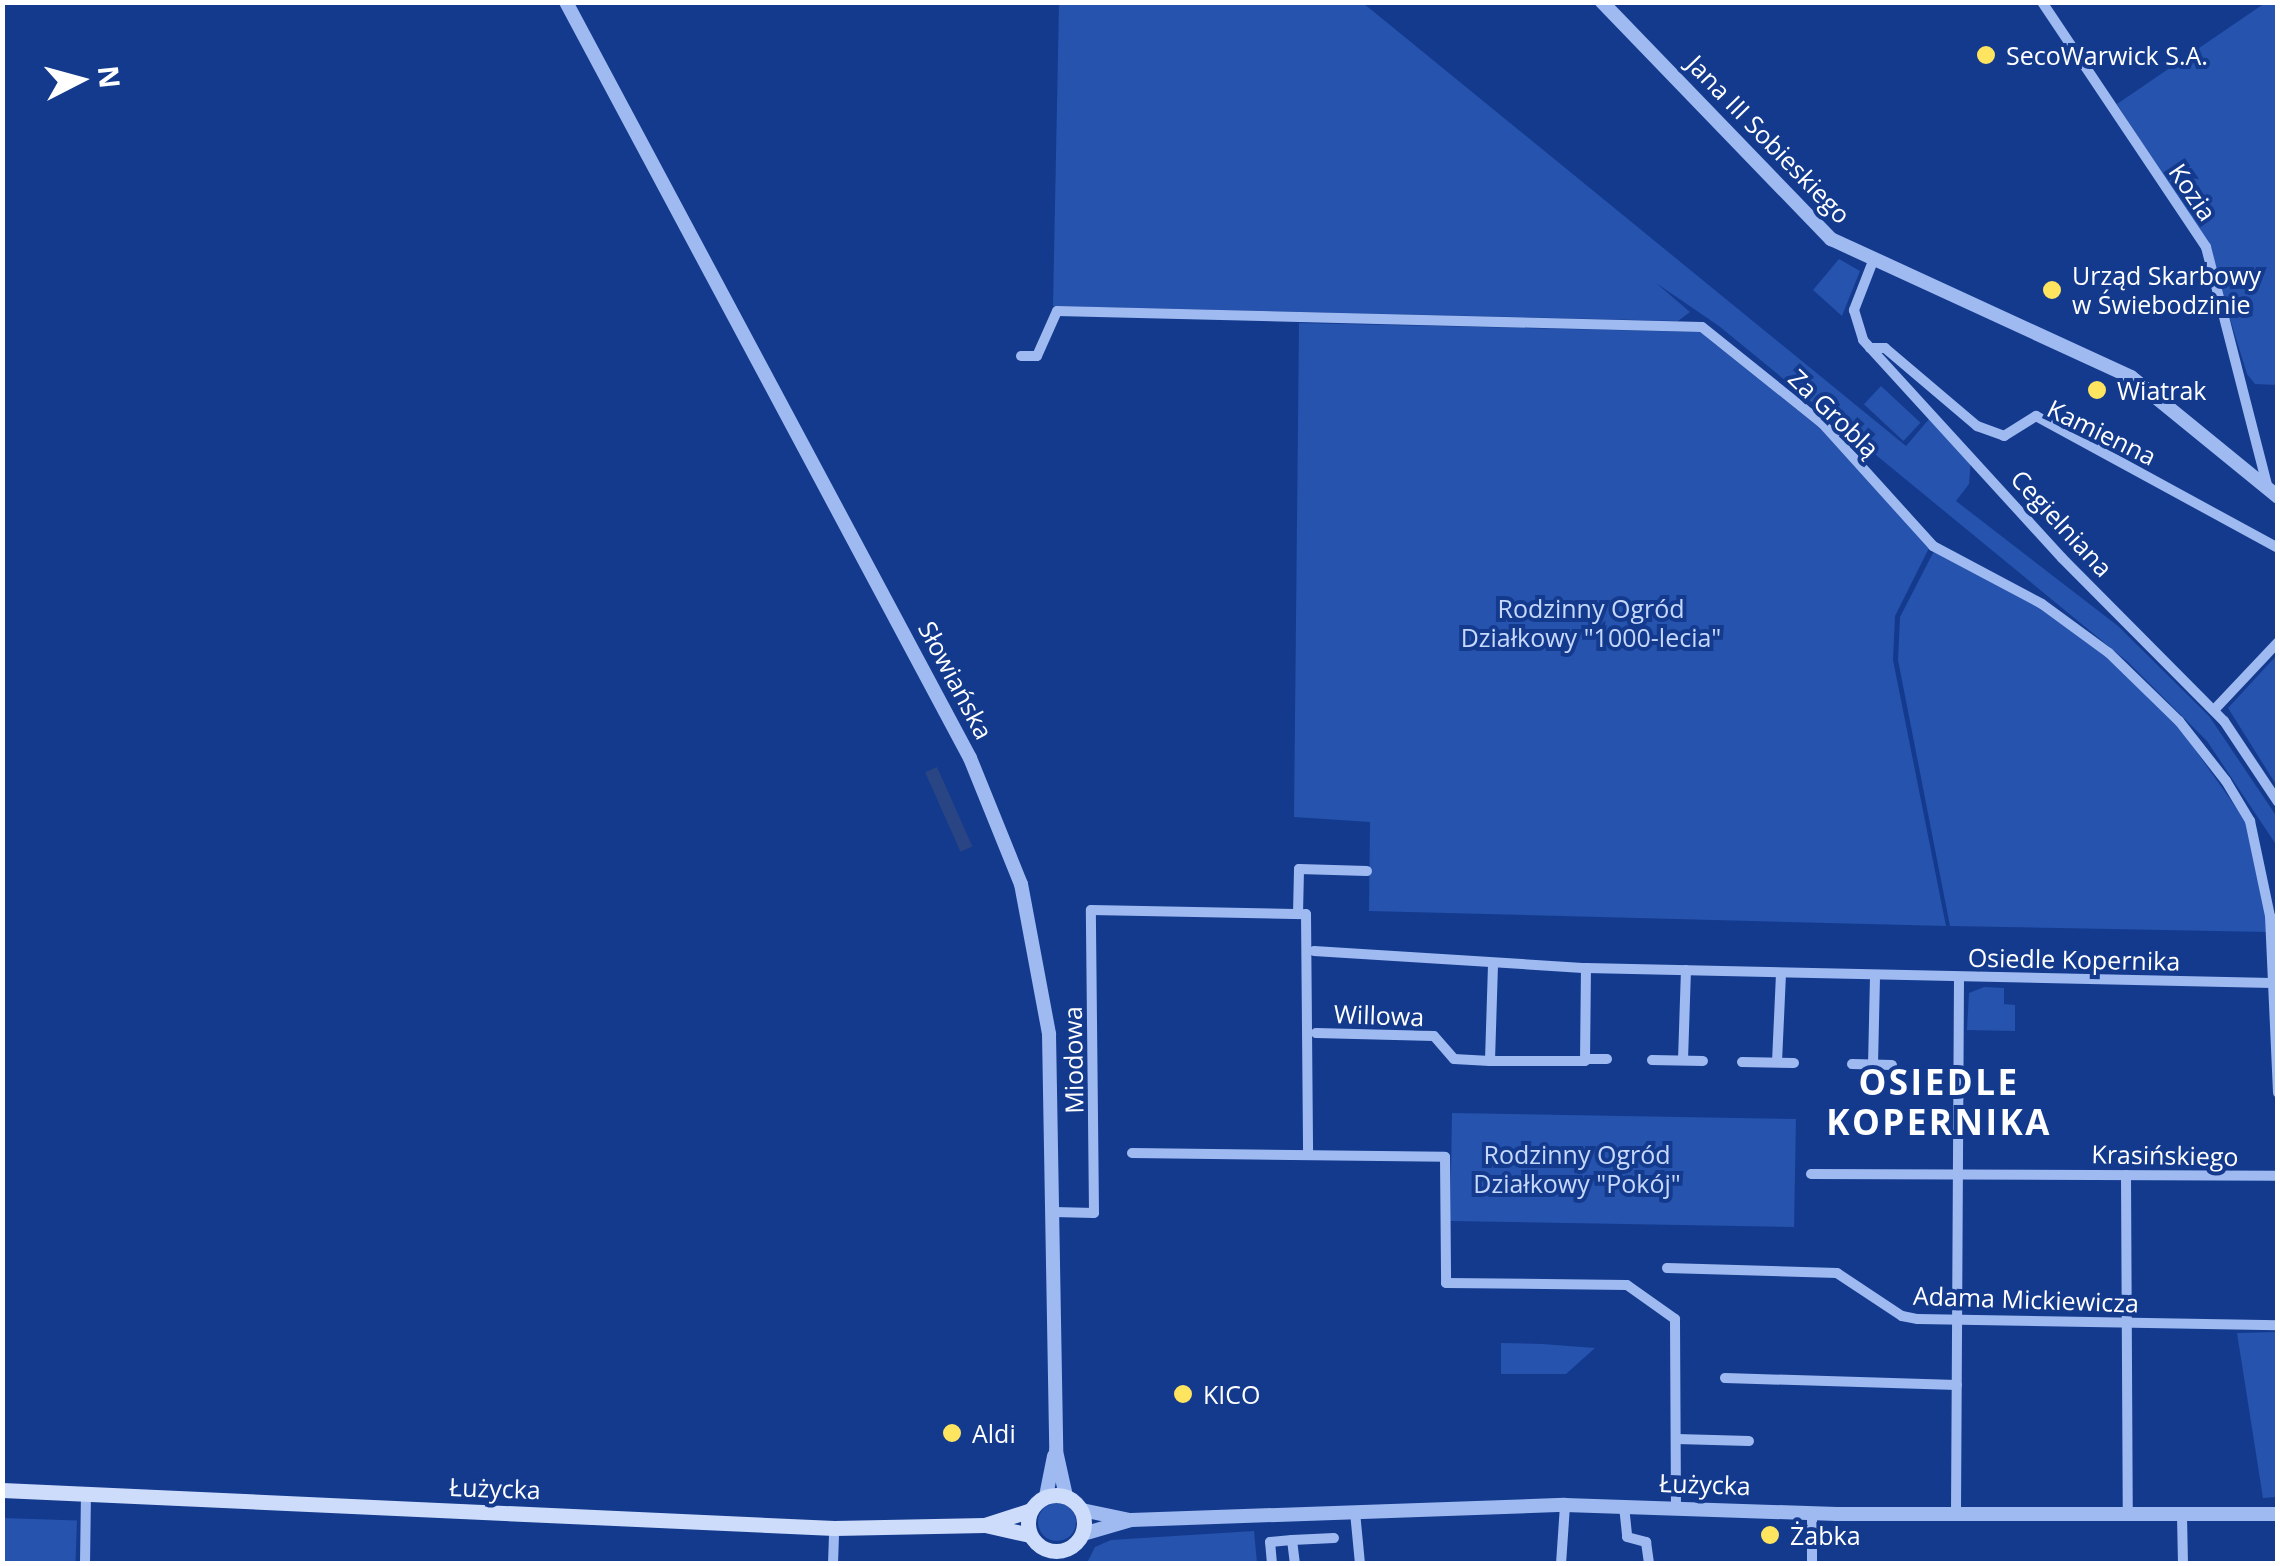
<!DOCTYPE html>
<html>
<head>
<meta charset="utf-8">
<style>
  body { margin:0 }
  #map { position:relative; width:2280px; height:1566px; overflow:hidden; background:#143a8e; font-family:"Open Sans",sans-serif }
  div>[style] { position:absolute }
  .green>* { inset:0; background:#2653ad; transform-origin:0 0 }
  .round { border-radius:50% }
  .water>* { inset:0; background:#294584; transform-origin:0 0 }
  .minor>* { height:10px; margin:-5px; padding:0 5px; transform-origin:5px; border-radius:5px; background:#9fbaf1 }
  .tertiary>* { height:14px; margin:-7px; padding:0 7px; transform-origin:7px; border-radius:7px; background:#9fbaf1 }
  .secondary>* { height:15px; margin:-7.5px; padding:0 7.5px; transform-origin:7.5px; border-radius:7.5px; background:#cddcfb }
  .secondary>.ring { margin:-7.5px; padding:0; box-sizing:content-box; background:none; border:15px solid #cddcfb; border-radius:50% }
  .dots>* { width:28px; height:28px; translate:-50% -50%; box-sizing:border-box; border:5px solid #143a8e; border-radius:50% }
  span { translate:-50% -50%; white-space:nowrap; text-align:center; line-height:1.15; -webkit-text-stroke:8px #143a8e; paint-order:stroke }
  .poi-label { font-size:25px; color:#fff }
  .left { translate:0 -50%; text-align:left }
  .street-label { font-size:25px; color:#fff }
  .park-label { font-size:25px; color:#c6d8fc }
  .district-label { font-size:35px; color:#fff; font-weight:700; letter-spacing:2.5px }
  .frame { position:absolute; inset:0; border:5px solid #fff; pointer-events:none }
  .north { position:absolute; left:30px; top:30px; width:100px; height:100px; -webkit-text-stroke:8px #143a8e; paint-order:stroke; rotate:84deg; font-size:28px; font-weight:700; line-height:40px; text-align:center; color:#fff }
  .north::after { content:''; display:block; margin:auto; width:35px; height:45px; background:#fff; clip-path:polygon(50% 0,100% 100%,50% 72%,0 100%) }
</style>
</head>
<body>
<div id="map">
  <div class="green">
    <div style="clip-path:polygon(1059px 3px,1363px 3px,1906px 446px,1930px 418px,1971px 458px,1969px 484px,1956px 501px,2118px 626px,2209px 716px,2277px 817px,2277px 846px,2207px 741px,2128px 662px,1719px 326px,1656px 283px,1690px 312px,1678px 321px,1053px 306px)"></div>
    <div style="clip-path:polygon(2265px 3px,2277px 3px,2277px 385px,2255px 384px,2247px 374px,2207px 244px,2117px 104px)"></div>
    <div style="clip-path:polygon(1839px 259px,1860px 271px,1842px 316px,1813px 290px)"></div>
    <div style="clip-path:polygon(1299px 323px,1700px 332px,1820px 428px,1929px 548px,1895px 616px,1893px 660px,1946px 926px,1369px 911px,1370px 822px,1294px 817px)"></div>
    <div style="left:1881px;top:386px;width:54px;height:25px;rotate:43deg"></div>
    <div style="clip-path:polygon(1934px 551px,2040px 607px,2108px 656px,2177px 724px,2247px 823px,2269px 932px,1950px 926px,1898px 660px,1900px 617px)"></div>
    <div style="clip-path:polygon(2277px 655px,2277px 786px,2228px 708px)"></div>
    <div style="clip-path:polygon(1984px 987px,2004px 988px,2004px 1004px,2015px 1005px,2015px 1031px,1967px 1030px,1969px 993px)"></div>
    <div style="left:1452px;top:1113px;width:344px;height:108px;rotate:1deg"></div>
    <div style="clip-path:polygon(2277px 1332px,2277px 1497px,2263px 1498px,2237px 1333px)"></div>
    <div style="clip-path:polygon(1501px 1343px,1542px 1344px,1595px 1348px,1566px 1374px,1501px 1374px)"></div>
    <div class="round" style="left:1038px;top:1503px;width:38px;height:38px"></div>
    <div style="left:3px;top:1518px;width:74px;height:45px;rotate:2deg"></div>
    <div style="clip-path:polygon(1254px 1531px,1257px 1563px,1087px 1563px,1095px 1547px,1111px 1540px)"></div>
  </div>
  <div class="water">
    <div style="left:937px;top:767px;width:87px;height:13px;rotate:66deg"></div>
  </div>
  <div class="minor">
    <div style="left:2042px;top:2px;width:295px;rotate:56.2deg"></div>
    <div style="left:2206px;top:247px;width:249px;rotate:75.6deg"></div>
    <div style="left:1873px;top:261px;width:53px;rotate:111.2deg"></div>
    <div style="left:1854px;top:310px;width:31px;rotate:73deg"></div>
    <div style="left:1863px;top:340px;width:295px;rotate:47.6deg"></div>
    <div style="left:2062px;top:558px;width:230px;rotate:45.2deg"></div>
    <div style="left:2224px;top:721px;width:97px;rotate:56.3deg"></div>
    <div style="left:1870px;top:348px;width:15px"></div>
    <div style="left:1885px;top:348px;width:121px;rotate:40.3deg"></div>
    <div style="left:1977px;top:426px;width:29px;rotate:20deg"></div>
    <div style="left:2004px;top:436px;width:38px;rotate:-32deg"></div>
    <div style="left:2036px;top:416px;width:276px;rotate:28.6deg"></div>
    <div style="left:1021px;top:356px;width:16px"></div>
    <div style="left:1037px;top:356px;width:49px;rotate:-66deg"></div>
    <div style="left:1057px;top:311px;width:645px;rotate:1.42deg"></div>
    <div style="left:1702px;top:327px;width:154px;rotate:38.7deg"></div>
    <div style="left:1822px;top:423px;width:166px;rotate:47.9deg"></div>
    <div style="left:1933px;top:546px;width:123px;rotate:28deg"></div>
    <div style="left:2042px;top:604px;width:83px;rotate:36.2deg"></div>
    <div style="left:2109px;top:653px;width:98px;rotate:44.2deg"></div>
    <div style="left:2179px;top:721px;width:76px;rotate:51.9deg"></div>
    <div style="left:2226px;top:781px;width:47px;rotate:59deg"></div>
    <div style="left:2250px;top:821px;width:97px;rotate:78.1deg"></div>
    <div style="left:2270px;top:916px;width:177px;rotate:87.4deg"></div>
    <div style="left:2214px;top:710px;width:93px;rotate:-46.7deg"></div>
    <div style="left:1298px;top:914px;width:45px;rotate:-88.7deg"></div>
    <div style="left:1299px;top:869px;width:68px;rotate:1.7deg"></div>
    <div style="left:1314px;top:951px;width:273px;rotate:3.6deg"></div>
    <div style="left:1586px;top:968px;width:686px;rotate:1.25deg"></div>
    <div style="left:1493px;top:965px;width:96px;rotate:91.8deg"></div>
    <div style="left:1490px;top:1061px;width:95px"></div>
    <div style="left:1585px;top:1061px;width:93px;rotate:-89.4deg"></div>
    <div style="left:1316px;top:1033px;width:118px;rotate:1.5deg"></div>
    <div style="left:1434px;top:1036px;width:30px;rotate:49deg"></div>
    <div style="left:1454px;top:1059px;width:36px;rotate:3deg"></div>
    <div style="left:1585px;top:1059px;width:22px"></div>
    <div style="left:1652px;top:1060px;width:51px;rotate:1.1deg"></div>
    <div style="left:1683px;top:1060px;width:90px;rotate:-88.1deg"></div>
    <div style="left:1742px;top:1062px;width:52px;rotate:1.1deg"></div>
    <div style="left:1777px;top:1062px;width:89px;rotate:-87.4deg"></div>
    <div style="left:1852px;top:1064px;width:40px;rotate:1.4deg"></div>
    <div style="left:1873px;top:1065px;width:89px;rotate:-88.7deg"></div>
    <div style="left:1132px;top:1153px;width:313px;rotate:0.7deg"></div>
    <div style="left:1445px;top:1157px;width:126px;rotate:89.5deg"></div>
    <div style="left:1446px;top:1283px;width:181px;rotate:0.6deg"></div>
    <div style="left:1627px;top:1285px;width:59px;rotate:35.3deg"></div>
    <div style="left:1675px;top:1319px;width:189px;rotate:89.7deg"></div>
    <div style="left:1811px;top:1174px;width:467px;rotate:0.2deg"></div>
    <div style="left:2126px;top:1175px;width:340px;rotate:89.7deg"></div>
    <div style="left:1054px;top:1212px;width:40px;rotate:1.4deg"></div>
    <div style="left:1094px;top:1213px;width:303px;rotate:-90.6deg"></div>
    <div style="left:1091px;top:910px;width:215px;rotate:1.1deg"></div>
    <div style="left:1306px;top:914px;width:241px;rotate:89.5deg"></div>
    <div style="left:1667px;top:1268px;width:170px;rotate:1.7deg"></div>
    <div style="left:1837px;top:1273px;width:78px;rotate:33.5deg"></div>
    <div style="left:1902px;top:1316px;width:16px;rotate:11deg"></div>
    <div style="left:1918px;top:1319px;width:360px;rotate:1deg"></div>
    <div style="left:1725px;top:1378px;width:232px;rotate:1.7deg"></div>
    <div style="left:1677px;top:1439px;width:72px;rotate:1.6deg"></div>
    <div style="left:1624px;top:1506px;width:31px;rotate:84deg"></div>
    <div style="left:1627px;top:1537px;width:20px;rotate:15deg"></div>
    <div style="left:1646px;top:1542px;width:22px;rotate:82deg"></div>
    <div style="left:1355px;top:1512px;width:52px;rotate:84.5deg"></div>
    <div style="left:1812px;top:1513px;width:51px;rotate:90deg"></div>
    <div style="left:1956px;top:1514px;width:536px;rotate:-89.68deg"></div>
    <div style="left:2182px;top:1516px;width:48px;rotate:88.8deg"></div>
    <div style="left:1292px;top:1540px;width:42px;rotate:-2.7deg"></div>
    <div style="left:85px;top:1564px;width:70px;rotate:-89.2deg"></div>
    <div style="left:833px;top:1564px;width:36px;rotate:-88deg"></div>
    <div style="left:1272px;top:1564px;width:22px;rotate:-95deg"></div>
    <div style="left:1270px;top:1542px;width:22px;rotate:-5deg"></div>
    <div style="left:1292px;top:1540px;width:24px;rotate:83deg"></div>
    <div style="left:1561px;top:1564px;width:59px;rotate:-86.1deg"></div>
  </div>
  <div class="tertiary">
    <div style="left:566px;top:2px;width:857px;rotate:61.88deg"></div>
    <div style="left:970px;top:758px;width:136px;rotate:68deg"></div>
    <div style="left:1021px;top:884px;width:153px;rotate:79.4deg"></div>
    <div style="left:1049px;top:1034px;width:417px;rotate:89deg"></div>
    <div style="left:1056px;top:1451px;width:46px;rotate:77.5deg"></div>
    <div style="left:1602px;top:2px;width:330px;rotate:46deg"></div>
    <div style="left:1831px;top:239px;width:330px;rotate:24.7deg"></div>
    <div style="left:2131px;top:377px;width:190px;rotate:39.2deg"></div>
    <div style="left:1046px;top:1496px;width:41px;rotate:-78.7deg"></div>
    <div style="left:1082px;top:1510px;width:49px;rotate:11.8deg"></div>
    <div style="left:1083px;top:1534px;width:50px;rotate:-16.3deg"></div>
    <div style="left:1131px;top:1520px;width:434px;rotate:-2deg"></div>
    <div style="left:1565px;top:1505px;width:272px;rotate:1.9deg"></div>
    <div style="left:1837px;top:1514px;width:441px"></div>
  </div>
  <div class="secondary">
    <div style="left:2px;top:1490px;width:833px;rotate:2.62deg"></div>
    <div style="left:834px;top:1528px;width:151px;rotate:-1.1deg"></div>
    <div style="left:985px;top:1525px;width:46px;rotate:12.5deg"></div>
    <div class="ring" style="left:1028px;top:1495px;width:41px;height:41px"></div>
    <div style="left:985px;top:1525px;width:48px;rotate:-18.1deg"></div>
  </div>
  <div class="dots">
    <div style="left:1986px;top:55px;background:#ffe55f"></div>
    <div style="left:2052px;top:290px;background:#ffe55f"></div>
    <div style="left:2097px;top:390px;background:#ffe55f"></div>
    <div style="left:1183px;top:1394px;background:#ffe55f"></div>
    <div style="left:952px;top:1433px;background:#ffe55f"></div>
    <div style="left:1770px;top:1535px;background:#ffe55f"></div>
  </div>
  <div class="poi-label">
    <span class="left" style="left:2006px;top:55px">SecoWarwick S.A.</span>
    <span class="left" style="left:2072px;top:290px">Urząd Skarbowy<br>w Świebodzinie</span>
    <span class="left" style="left:2117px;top:390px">Wiatrak</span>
    <span class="left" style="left:1203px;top:1394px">KICO</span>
    <span class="left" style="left:972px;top:1433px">Aldi</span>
    <span class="left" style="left:1790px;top:1535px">Żabka</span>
  </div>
  <div class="street-label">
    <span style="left:1769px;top:139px;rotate:46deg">Jana III Sobieskiego</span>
    <span style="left:2193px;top:192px;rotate:56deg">Kozia</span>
    <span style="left:1834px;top:413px;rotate:44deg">Za Groblą</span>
    <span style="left:2102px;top:432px;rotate:26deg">Kamienna</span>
    <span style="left:2062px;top:523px;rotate:47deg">Cegielniana</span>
    <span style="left:956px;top:680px;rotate:62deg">Słowiańska</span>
    <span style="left:2074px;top:959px;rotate:1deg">Osiedle Kopernika</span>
    <span style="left:1379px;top:1015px;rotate:2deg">Willowa</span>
    <span style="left:1073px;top:1060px;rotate:-91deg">Miodowa</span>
    <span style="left:2165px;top:1155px;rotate:1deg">Krasińskiego</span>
    <span style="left:2026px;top:1299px;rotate:2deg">Adama Mickiewicza</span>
    <span style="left:1705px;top:1484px;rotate:2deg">Łużycka</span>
    <span style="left:495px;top:1488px;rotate:2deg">Łużycka</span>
  </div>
  <div class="park-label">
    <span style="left:1591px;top:623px">Rodzinny Ogród<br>Działkowy "1000-lecia"</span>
    <span style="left:1577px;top:1169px">Rodzinny Ogród<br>Działkowy "Pokój"</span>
  </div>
  <div class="district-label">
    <span style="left:1939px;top:1102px">OSIEDLE<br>KOPERNIKA</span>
  </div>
  <div class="frame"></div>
  <div class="north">N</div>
</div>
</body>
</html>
